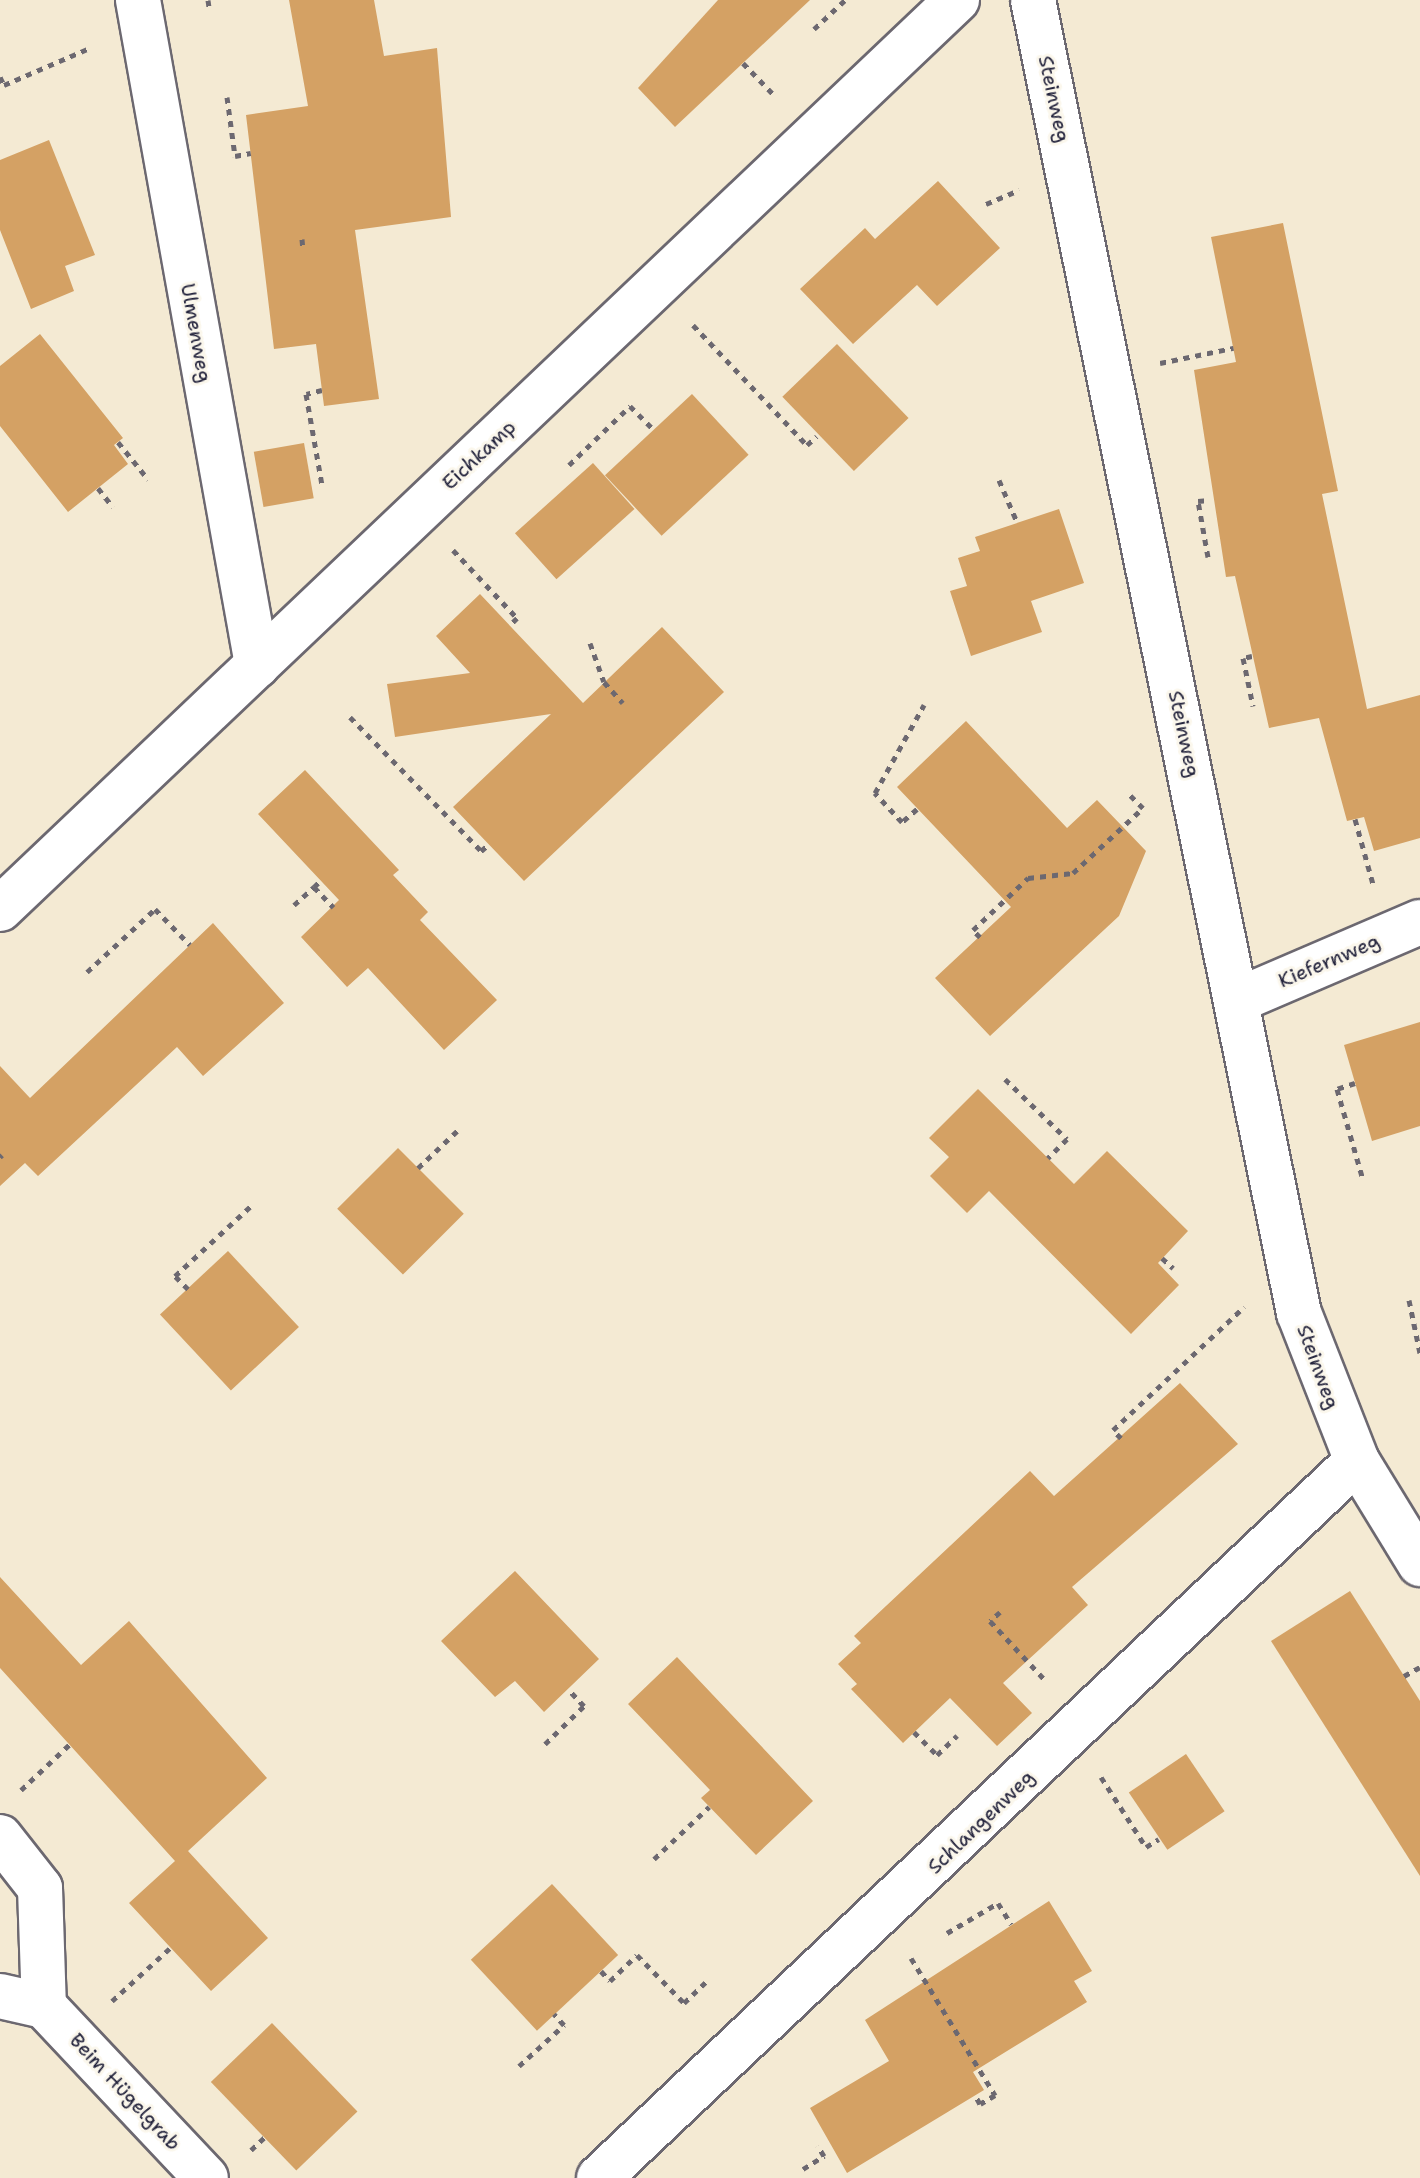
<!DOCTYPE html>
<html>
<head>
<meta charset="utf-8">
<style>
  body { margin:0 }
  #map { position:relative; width:1420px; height:2178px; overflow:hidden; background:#f4ead3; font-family:"Shantell Sans",sans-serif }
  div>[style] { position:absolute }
  .building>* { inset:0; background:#d4a164; transform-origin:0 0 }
  .path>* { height:5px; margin-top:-2.5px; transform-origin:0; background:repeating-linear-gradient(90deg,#6c6870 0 6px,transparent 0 12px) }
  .roads { filter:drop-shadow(2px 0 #6c6870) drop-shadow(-2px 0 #6c6870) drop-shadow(0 2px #6c6870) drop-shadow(0 -2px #6c6870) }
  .minor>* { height:44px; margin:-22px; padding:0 22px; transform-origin:22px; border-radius:22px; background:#fff }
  span { translate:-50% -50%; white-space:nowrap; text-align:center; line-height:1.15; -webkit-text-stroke:6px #fbf7ec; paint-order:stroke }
  .street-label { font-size:20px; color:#22223b }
</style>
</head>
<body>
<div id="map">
  <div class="building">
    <div style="clip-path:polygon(289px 0,374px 0,384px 56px,437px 48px,451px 217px,355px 230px,379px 399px,324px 406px,316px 344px,274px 349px,246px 115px,308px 106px)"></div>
    <div style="clip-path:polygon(718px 0,810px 0,675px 127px,638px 88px)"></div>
    <div style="clip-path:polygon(49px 140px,95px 255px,65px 266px,74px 291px,31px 309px,0 230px,0 160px)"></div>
    <div style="clip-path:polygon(938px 181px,1000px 248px,937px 306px,917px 285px,853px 344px,800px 289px,865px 228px,875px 239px)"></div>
    <div style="clip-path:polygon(1283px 223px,1338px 491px,1322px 494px,1367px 709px,1420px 695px,1420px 838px,1374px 851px,1364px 817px,1347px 821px,1319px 718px,1269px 728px,1235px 576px,1226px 577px,1194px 370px,1236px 362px,1211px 237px)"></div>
    <div style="clip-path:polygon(40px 334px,123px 438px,114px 445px,128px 464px,68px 512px,0 426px,0 366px)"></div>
    <div style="left:837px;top:344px;width:103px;height:76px;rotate:46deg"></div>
    <div style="left:692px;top:394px;width:83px;height:119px;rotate:47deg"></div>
    <div style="left:304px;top:443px;width:56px;height:51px;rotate:80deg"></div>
    <div style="left:593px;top:463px;width:62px;height:105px;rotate:48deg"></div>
    <div style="clip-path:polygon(1059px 509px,1084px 583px,1031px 601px,1042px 632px,971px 656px,950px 591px,967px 586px,958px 558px,980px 551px,975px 537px)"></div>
    <div style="clip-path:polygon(480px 594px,583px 703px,662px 627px,724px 692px,524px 881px,453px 807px,551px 714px,395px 737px,387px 684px,470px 673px,436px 636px)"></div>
    <div style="clip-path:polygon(966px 721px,1067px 828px,1097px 800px,1146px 851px,1119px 916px,990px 1036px,935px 978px,1011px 907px,897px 787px)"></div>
    <div style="clip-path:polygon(305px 770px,399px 870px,393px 875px,428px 912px,420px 920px,497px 1000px,444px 1050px,368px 968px,347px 987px,301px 937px,339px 900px,258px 814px)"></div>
    <div style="clip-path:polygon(213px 923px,284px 1003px,203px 1076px,177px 1047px,38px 1176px,25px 1163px,0 1186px,0 1066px,30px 1098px)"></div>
    <div style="clip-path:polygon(1420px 1022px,1420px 1126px,1372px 1141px,1344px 1045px)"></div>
    <div style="clip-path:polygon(978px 1089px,1074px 1184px,1107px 1151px,1188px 1231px,1158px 1263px,1179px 1285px,1131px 1334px,989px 1191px,967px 1213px,930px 1176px,949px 1157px,929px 1138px)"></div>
    <div style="left:398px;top:1148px;width:93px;height:86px;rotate:45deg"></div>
    <div style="left:228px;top:1251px;width:104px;height:93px;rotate:47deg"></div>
    <div style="clip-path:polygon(1180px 1383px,1238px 1444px,1072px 1587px,1088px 1605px,1003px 1683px,1032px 1713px,997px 1746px,950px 1698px,903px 1743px,851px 1689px,857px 1684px,838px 1664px,861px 1643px,854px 1636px,1030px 1471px,1054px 1496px)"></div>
    <div style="clip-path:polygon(515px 1571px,599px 1659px,544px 1712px,515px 1681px,495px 1697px,441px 1641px)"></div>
    <div style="clip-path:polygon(0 1577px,81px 1665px,129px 1621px,267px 1778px,188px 1851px,268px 1938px,211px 1991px,129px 1903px,175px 1861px,0 1668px)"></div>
    <div style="clip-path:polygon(1350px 1591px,1420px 1701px,1420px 1876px,1271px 1641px)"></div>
    <div style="clip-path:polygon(677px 1657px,813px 1801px,756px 1855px,701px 1798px,710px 1790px,628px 1704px)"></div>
    <div style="left:1186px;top:1754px;width:69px;height:69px;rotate:56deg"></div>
    <div style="left:552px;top:1884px;width:97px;height:111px;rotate:47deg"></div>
    <div style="clip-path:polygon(1049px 1901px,1092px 1971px,1074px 1981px,1087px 2002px,973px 2072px,984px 2090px,847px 2173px,810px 2108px,889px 2061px,865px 2020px)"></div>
    <div style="left:272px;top:2023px;width:123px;height:85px;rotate:46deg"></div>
  </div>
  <div class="path">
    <div style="left:208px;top:0;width:7px;rotate:82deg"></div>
    <div style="left:814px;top:29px;width:42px;rotate:-43.1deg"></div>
    <div style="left:743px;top:63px;width:47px;rotate:45.9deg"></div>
    <div style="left:0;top:77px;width:9px;rotate:63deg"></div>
    <div style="left:4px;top:85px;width:94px;rotate:-23.3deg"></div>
    <div style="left:227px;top:97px;width:60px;rotate:82.3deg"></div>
    <div style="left:235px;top:156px;width:16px;rotate:-11deg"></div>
    <div style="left:986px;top:204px;width:36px;rotate:-23deg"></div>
    <div style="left:302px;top:239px;width:11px;rotate:85deg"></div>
    <div style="left:693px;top:325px;width:166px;rotate:46.5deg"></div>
    <div style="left:807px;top:445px;width:13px;rotate:-42deg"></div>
    <div style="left:1160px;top:363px;width:75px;rotate:-11.6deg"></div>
    <div style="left:322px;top:390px;width:16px;rotate:166deg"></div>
    <div style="left:306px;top:394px;width:92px;rotate:80deg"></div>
    <div style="left:118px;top:442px;width:48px;rotate:51deg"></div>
    <div style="left:569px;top:465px;width:85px;rotate:-44deg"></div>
    <div style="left:630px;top:406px;width:34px;rotate:45deg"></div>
    <div style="left:999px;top:480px;width:46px;rotate:66.8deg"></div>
    <div style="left:98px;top:488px;width:24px;rotate:52deg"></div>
    <div style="left:453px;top:550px;width:93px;rotate:46.7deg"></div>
    <div style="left:517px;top:618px;width:10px;rotate:135deg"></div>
    <div style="left:1208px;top:557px;width:57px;rotate:-100.1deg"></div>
    <div style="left:1198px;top:501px;width:11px;rotate:-5deg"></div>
    <div style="left:590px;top:643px;width:41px;rotate:70.3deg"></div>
    <div style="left:604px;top:682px;width:28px;rotate:48deg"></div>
    <div style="left:1252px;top:656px;width:9px;rotate:167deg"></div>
    <div style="left:1243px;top:658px;width:49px;rotate:78.2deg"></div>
    <div style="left:350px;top:717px;width:187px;rotate:45.6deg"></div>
    <div style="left:481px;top:851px;width:11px;rotate:-41deg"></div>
    <div style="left:917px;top:809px;width:20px;rotate:139deg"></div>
    <div style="left:902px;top:822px;width:40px;rotate:-133deg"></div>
    <div style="left:875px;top:793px;width:101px;rotate:-60.9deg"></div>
    <div style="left:1355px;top:819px;width:67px;rotate:74.5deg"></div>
    <div style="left:314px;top:887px;width:10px;rotate:-45deg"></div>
    <div style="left:294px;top:905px;width:27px;rotate:-42deg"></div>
    <div style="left:314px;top:887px;width:28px;rotate:46deg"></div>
    <div style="left:980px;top:937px;width:10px;rotate:-135deg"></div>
    <div style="left:973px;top:930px;width:76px;rotate:-43.4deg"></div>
    <div style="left:1028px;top:878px;width:45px;rotate:-6.3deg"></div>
    <div style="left:1073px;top:873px;width:96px;rotate:-42.9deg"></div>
    <div style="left:1143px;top:808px;width:23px;rotate:-135deg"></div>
    <div style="left:87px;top:972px;width:93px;rotate:-42.8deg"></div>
    <div style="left:155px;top:909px;width:50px;rotate:45.8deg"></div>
    <div style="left:1005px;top:1079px;width:86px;rotate:44.1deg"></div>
    <div style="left:1067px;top:1139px;width:27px;rotate:135deg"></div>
    <div style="left:1355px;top:1083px;width:19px;rotate:162deg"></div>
    <div style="left:1337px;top:1089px;width:91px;rotate:74deg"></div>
    <div style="left:0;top:1157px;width:3px;rotate:-45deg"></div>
    <div style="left:418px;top:1168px;width:54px;rotate:-43.5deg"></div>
    <div style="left:1162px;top:1258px;width:15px;rotate:42deg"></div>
    <div style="left:188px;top:1289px;width:18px;rotate:-135deg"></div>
    <div style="left:175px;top:1276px;width:106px;rotate:-42.7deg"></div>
    <div style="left:1409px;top:1300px;width:54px;rotate:78.3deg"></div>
    <div style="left:1121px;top:1438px;width:11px;rotate:-135deg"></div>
    <div style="left:1113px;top:1430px;width:180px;rotate:-43.2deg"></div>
    <div style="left:1000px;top:1612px;width:13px;rotate:138deg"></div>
    <div style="left:990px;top:1621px;width:82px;rotate:47deg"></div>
    <div style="left:1404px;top:1676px;width:18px;rotate:-29deg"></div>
    <div style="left:914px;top:1732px;width:33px;rotate:45deg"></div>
    <div style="left:937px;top:1755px;width:28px;rotate:-44deg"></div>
    <div style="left:545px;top:1744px;width:54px;rotate:-44.3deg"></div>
    <div style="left:584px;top:1706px;width:23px;rotate:-133deg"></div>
    <div style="left:1101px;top:1777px;width:83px;rotate:57.3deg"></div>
    <div style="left:1146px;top:1847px;width:15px;rotate:-32deg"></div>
    <div style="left:21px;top:1790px;width:67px;rotate:-43.2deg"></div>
    <div style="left:654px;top:1859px;width:76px;rotate:-43.4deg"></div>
    <div style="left:947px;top:1933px;width:59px;rotate:-30.5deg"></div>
    <div style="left:998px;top:1903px;width:25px;rotate:58deg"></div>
    <div style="left:911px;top:1958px;width:161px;rotate:58.5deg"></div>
    <div style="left:995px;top:2095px;width:17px;rotate:149deg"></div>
    <div style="left:980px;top:2104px;width:10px;rotate:-119deg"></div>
    <div style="left:601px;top:1971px;width:13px;rotate:48deg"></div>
    <div style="left:610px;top:1981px;width:37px;rotate:-44deg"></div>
    <div style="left:637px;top:1955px;width:67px;rotate:45.6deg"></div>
    <div style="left:684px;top:2003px;width:35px;rotate:-44deg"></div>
    <div style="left:112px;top:2001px;width:79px;rotate:-42.4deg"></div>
    <div style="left:519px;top:2066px;width:61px;rotate:-42.3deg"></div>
    <div style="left:564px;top:2025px;width:15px;rotate:-132deg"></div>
    <div style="left:251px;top:2150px;width:19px;rotate:-43deg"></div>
    <div style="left:803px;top:2169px;width:25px;rotate:-32deg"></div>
    <div style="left:824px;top:2156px;width:12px;rotate:-121deg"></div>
  </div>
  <div class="roads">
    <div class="minor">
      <div style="left:138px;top:0;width:676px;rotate:79.85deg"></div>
      <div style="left:1033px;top:0;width:1340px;rotate:78.55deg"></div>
      <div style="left:1299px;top:1313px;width:159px;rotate:68.6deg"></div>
      <div style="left:1357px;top:1461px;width:121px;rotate:58.5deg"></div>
      <div style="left:0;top:909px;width:1320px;rotate:-43.53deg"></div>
      <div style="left:1238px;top:1000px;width:198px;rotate:-23.2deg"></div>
      <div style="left:0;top:1837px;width:65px;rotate:51.9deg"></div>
      <div style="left:40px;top:1888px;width:118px;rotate:88.1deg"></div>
      <div style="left:44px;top:2006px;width:236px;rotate:46.7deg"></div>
      <div style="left:0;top:1996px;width:45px;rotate:12.8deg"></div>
      <div style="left:599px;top:2178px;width:1043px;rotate:-43.41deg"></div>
    </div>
  </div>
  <div class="street-label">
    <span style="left:1054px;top:99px;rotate:78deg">Steinweg</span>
    <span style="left:196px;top:333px;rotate:80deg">Ulmenweg</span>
    <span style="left:479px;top:455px;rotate:-43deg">Eichkamp</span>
    <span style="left:1184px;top:734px;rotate:78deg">Steinweg</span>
    <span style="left:1329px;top:961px;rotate:-23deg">Kiefernweg</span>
    <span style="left:1318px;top:1367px;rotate:70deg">Steinweg</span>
    <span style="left:981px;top:1822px;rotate:-44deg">Schlangenweg</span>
    <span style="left:125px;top:2092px;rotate:47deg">Beim Hügelgrab</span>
  </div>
</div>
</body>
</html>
